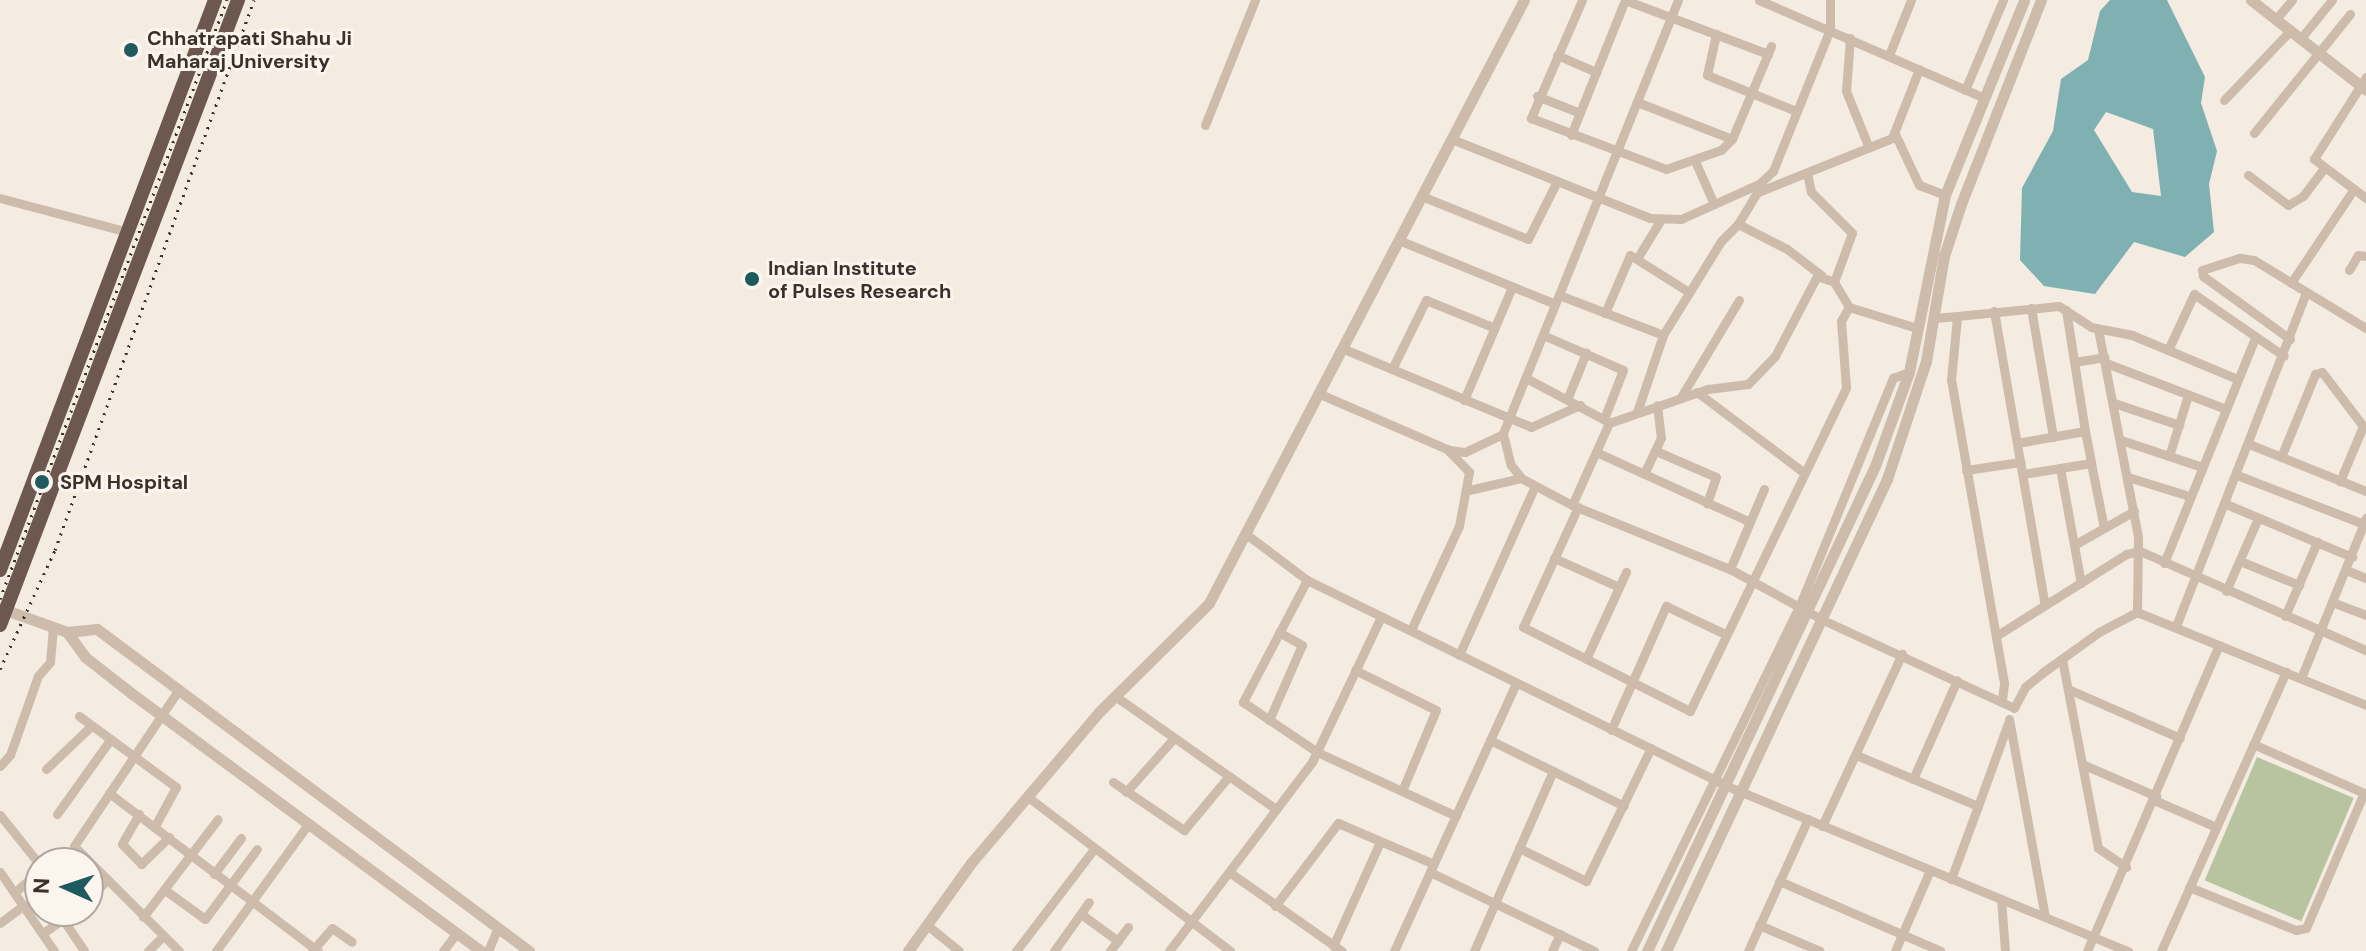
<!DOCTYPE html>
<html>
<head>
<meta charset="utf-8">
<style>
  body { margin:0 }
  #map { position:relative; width:2366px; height:951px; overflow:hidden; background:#f4ebe1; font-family:"DM Sans",sans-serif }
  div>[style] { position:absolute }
  .green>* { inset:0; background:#b8c4a0; transform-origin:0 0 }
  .water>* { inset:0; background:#7fb0b2 }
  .minor>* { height:9px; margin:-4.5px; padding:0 4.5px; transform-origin:4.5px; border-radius:4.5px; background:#cdbbac }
  .tertiary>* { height:11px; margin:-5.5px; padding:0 5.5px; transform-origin:5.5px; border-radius:5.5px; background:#cdbbac }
  .trunk>* { height:14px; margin:-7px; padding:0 7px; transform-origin:7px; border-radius:7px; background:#6c584f }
  .rail>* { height:3px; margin-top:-1.5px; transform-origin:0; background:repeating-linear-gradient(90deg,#3b302b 0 2px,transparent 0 8px) }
  .dots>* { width:22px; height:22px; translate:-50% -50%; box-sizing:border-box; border:4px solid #fbf5ee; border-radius:50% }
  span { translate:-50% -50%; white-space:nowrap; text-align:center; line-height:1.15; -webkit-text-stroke:6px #fbf5ee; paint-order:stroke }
  .poi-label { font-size:20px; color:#3b302b; font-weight:700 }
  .left { translate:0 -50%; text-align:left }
  .north { position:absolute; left:24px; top:847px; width:80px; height:80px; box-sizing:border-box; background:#fbf5ee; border:2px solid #aea6a0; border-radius:50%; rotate:273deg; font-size:22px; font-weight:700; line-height:32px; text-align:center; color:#3b302b }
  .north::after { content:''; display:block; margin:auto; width:28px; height:36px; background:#1f5a5e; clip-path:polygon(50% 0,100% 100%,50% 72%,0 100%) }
</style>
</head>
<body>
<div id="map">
  <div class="green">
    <div style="left:2257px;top:757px;width:105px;height:134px;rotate:23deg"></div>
  </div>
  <div class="water">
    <div style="clip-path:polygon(evenodd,2110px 0,2167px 0,2205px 77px,2201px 103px,2217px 151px,2209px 184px,2214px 232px,2185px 257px,2134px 242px,2095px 294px,2044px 286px,2020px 260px,2022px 188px,2053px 131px,2061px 79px,2088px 60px,2100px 11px,2110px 0,2106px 112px,2153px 129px,2161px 196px,2132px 192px,2094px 130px,2106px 112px)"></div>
  </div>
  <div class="minor">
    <div style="left:1582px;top:0;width:129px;rotate:113.4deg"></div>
    <div style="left:1531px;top:118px;width:144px;rotate:20.7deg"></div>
    <div style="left:1666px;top:169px;width:58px;rotate:-19.1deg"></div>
    <div style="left:1721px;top:150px;width:16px;rotate:-45deg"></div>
    <div style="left:1625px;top:0;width:153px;rotate:20.7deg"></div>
    <div style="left:1678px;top:0;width:468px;rotate:112deg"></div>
    <div style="left:1503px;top:434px;width:32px;rotate:76deg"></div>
    <div style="left:1511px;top:465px;width:16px;rotate:52deg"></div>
    <div style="left:1521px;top:478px;width:58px;rotate:27.9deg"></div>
    <div style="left:1572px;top:505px;width:170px;rotate:22.1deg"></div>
    <div style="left:1730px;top:569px;width:106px;rotate:28.7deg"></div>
    <div style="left:1823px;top:620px;width:210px;rotate:24.7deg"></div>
    <div style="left:2014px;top:708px;width:24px;rotate:-62deg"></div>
    <div style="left:2025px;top:687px;width:22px;rotate:-39deg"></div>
    <div style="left:2042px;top:673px;width:70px;rotate:-35.7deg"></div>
    <div style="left:2099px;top:632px;width:43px;rotate:-27.8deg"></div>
    <div style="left:2137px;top:612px;width:247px;rotate:22.1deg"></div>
    <div style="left:1759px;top:0;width:245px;rotate:23.5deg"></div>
    <div style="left:2276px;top:19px;width:25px;rotate:-50deg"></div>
    <div style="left:1716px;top:34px;width:42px;rotate:102.4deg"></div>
    <div style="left:1707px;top:75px;width:96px;rotate:22deg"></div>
    <div style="left:1850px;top:38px;width:53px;rotate:94.3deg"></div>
    <div style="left:1846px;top:91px;width:61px;rotate:68deg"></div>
    <div style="left:2301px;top:38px;width:49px;rotate:-50.8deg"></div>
    <div style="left:1557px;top:55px;width:43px;rotate:23.6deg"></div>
    <div style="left:1889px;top:55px;width:59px;rotate:-68.2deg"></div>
    <div style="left:2366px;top:77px;width:97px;rotate:122.4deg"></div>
    <div style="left:2314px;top:159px;width:65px;rotate:36.9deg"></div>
    <div style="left:1965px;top:90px;width:98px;rotate:-67.1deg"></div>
    <div style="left:1537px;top:96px;width:46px;rotate:21.6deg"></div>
    <div style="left:2224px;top:100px;width:97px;rotate:-46.3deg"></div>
    <div style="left:1637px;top:102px;width:102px;rotate:21.3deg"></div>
    <div style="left:1732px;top:139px;width:101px;rotate:-67.2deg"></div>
    <div style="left:1205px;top:125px;width:135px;rotate:-68.2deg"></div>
    <div style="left:2254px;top:133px;width:153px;rotate:-51.1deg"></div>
    <div style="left:1895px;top:134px;width:56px;rotate:64.8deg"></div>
    <div style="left:1919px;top:185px;width:28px;rotate:21deg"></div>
    <div style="left:1571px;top:135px;width:145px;rotate:-68.2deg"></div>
    <div style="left:1454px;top:140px;width:211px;rotate:21.7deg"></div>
    <div style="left:1650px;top:218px;width:31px;rotate:2deg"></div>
    <div style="left:1681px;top:219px;width:85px;rotate:-24.2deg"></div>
    <div style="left:1759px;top:184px;width:19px;rotate:-43deg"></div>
    <div style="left:1773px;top:171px;width:153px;rotate:-68.1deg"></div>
    <div style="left:1830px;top:29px;width:29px;rotate:-90deg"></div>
    <div style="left:1695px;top:161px;width:47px;rotate:66.2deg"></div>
    <div style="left:1807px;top:173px;width:19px;rotate:78deg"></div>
    <div style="left:1811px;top:192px;width:58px;rotate:45deg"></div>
    <div style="left:1852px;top:233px;width:52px;rotate:110.2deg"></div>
    <div style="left:2248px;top:175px;width:50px;rotate:36.9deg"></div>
    <div style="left:2288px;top:205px;width:17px;rotate:-31deg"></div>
    <div style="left:2303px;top:196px;width:35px;rotate:-53deg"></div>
    <div style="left:1758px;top:192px;width:144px;rotate:-21.9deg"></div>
    <div style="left:1892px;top:138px;width:74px;rotate:-68.6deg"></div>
    <div style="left:1424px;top:197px;width:112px;rotate:22deg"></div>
    <div style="left:1528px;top:239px;width:65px;rotate:-63.4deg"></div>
    <div style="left:0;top:198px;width:132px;rotate:14.9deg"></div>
    <div style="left:1738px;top:224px;width:41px;rotate:-59deg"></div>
    <div style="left:1401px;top:241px;width:166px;rotate:22.2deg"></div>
    <div style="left:1638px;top:257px;width:42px;rotate:-58.6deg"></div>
    <div style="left:2349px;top:270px;width:17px;rotate:-59deg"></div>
    <div style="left:2358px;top:255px;width:8px;rotate:7deg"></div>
    <div style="left:2291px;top:283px;width:113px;rotate:-56.2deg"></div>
    <div style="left:1559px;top:295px;width:111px;rotate:21deg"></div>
    <div style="left:1663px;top:335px;width:110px;rotate:-58.3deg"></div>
    <div style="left:1721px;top:241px;width:24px;rotate:-45deg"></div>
    <div style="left:1738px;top:224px;width:55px;rotate:27deg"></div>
    <div style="left:1787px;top:249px;width:43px;rotate:37.4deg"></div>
    <div style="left:1849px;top:307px;width:71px;rotate:17.2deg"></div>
    <div style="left:2031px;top:308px;width:131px;rotate:80.3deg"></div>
    <div style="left:2066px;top:310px;width:122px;rotate:81.1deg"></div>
    <div style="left:1994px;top:311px;width:298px;rotate:80.2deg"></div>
    <div style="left:1605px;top:313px;width:63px;rotate:-66.7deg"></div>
    <div style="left:1630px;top:255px;width:70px;rotate:32.1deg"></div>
    <div style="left:1935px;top:318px;width:22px;rotate:-5deg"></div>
    <div style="left:2098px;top:329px;width:212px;rotate:79.1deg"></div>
    <div style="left:2138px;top:537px;width:75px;rotate:90.8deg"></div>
    <div style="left:1543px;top:335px;width:87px;rotate:23.6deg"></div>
    <div style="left:1623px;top:370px;width:53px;rotate:111.2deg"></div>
    <div style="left:2290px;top:339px;width:107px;rotate:-144.1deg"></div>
    <div style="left:2203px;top:276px;width:6px;rotate:-99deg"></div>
    <div style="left:2202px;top:270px;width:40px;rotate:-18deg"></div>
    <div style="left:2240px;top:258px;width:14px;rotate:8deg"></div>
    <div style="left:2254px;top:260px;width:131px;rotate:31.3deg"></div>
    <div style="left:1344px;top:349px;width:203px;rotate:22.6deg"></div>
    <div style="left:1531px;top:427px;width:54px;rotate:-24.2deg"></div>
    <div style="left:2168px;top:350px;width:62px;rotate:-65.1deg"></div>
    <div style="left:2194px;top:294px;width:109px;rotate:34.6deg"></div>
    <div style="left:2074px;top:362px;width:31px;rotate:-9deg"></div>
    <div style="left:2106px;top:363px;width:125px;rotate:21deg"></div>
    <div style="left:1392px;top:369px;width:77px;rotate:-63.8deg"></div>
    <div style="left:1426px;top:300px;width:74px;rotate:22.1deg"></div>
    <div style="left:1526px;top:378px;width:92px;rotate:28deg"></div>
    <div style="left:1697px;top:392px;width:133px;rotate:37deg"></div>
    <div style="left:1320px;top:394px;width:138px;rotate:23.4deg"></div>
    <div style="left:1447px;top:449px;width:32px;rotate:46deg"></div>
    <div style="left:1469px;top:472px;width:55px;rotate:100.5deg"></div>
    <div style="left:1459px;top:526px;width:115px;rotate:114.8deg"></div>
    <div style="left:1568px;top:397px;width:48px;rotate:-67.8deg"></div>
    <div style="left:1681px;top:397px;width:113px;rotate:-59.1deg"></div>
    <div style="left:1464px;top:400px;width:123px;rotate:-67deg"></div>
    <div style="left:2114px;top:403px;width:69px;rotate:18.7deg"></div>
    <div style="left:1637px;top:412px;width:81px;rotate:-71.3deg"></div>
    <div style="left:2121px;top:440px;width:82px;rotate:18.4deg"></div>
    <div style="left:2017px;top:443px;width:69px;rotate:-10deg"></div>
    <div style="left:2085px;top:431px;width:33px;rotate:79deg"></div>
    <div style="left:2091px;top:463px;width:69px;rotate:170.8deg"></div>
    <div style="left:2249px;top:444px;width:126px;rotate:21.9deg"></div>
    <div style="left:1450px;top:450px;width:15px;rotate:8deg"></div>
    <div style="left:1465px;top:452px;width:42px;rotate:-25.3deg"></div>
    <div style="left:1656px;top:451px;width:65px;rotate:23.4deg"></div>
    <div style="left:1716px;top:477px;width:28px;rotate:109deg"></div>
    <div style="left:1596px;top:452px;width:167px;rotate:24.4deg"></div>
    <div style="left:2169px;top:456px;width:64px;rotate:-72.7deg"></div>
    <div style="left:2281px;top:457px;width:90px;rotate:-67.7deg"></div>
    <div style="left:2315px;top:374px;width:7px;rotate:-16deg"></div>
    <div style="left:2322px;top:372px;width:68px;rotate:52.8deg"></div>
    <div style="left:2363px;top:426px;width:60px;rotate:112.7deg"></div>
    <div style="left:2091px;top:463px;width:66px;rotate:78.7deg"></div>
    <div style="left:2060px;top:468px;width:117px;rotate:79.7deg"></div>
    <div style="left:1966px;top:470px;width:55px;rotate:-8.4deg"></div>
    <div style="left:1644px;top:474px;width:40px;rotate:-65deg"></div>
    <div style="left:1661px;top:438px;width:33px;rotate:-97deg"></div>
    <div style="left:2237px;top:475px;width:136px;rotate:21.1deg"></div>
    <div style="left:2128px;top:477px;width:64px;rotate:17.3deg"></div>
    <div style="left:1469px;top:490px;width:53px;rotate:-13deg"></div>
    <div style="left:2226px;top:504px;width:137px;rotate:22.8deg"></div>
    <div style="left:1572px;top:505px;width:90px;rotate:-65.7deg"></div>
    <div style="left:1609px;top:423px;width:105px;rotate:-19deg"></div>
    <div style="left:1708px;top:389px;width:40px;rotate:-7.1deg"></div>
    <div style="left:1748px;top:384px;width:39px;rotate:-46deg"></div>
    <div style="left:1775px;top:356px;width:90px;rotate:-62.3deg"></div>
    <div style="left:1817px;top:276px;width:18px;rotate:19deg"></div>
    <div style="left:1834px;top:282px;width:29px;rotate:59deg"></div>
    <div style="left:1849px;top:307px;width:16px;rotate:120deg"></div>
    <div style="left:1841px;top:321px;width:67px;rotate:85.7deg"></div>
    <div style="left:1846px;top:388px;width:359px;rotate:115.8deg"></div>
    <div style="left:1690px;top:711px;width:187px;rotate:-153.3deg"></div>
    <div style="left:1523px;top:627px;width:132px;rotate:-65.4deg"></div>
    <div style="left:1246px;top:534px;width:76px;rotate:37deg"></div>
    <div style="left:1307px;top:580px;width:468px;rotate:26.1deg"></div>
    <div style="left:1727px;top:786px;width:434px;rotate:22.4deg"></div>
    <div style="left:2074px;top:545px;width:69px;rotate:-29.5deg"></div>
    <div style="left:1554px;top:558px;width:71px;rotate:24deg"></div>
    <div style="left:2240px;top:561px;width:64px;rotate:22.1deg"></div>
    <div style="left:2164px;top:563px;width:243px;rotate:-68deg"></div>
    <div style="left:1730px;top:569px;width:87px;rotate:-67deg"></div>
    <div style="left:2346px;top:570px;width:22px;rotate:22deg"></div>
    <div style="left:1307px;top:580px;width:138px;rotate:117.7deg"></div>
    <div style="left:1243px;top:702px;width:89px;rotate:34deg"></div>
    <div style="left:1317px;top:752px;width:153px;rotate:24.7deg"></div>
    <div style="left:2226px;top:591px;width:80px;rotate:-66.3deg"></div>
    <div style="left:2332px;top:602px;width:36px;rotate:21deg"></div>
    <div style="left:2285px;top:616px;width:81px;rotate:-66.6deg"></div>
    <div style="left:2176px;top:626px;width:357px;rotate:-68.7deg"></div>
    <div style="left:1996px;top:636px;width:154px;rotate:-32.2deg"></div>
    <div style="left:2126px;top:554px;width:14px;rotate:-12deg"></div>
    <div style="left:2140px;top:551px;width:247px;rotate:23.7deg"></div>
    <div style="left:1459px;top:655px;width:185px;rotate:-65.8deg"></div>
    <div style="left:1586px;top:659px;width:96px;rotate:-65.3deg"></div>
    <div style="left:2062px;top:659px;width:192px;rotate:79.2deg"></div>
    <div style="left:2098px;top:848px;width:34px;rotate:34deg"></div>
    <div style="left:1355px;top:670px;width:90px;rotate:26.3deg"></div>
    <div style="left:1436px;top:710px;width:88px;rotate:112.8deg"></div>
    <div style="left:2301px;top:678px;width:173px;rotate:-67.9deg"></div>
    <div style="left:2068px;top:689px;width:122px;rotate:23.6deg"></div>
    <div style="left:1115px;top:696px;width:197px;rotate:35.1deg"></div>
    <div style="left:2002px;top:700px;width:17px;rotate:-83deg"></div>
    <div style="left:2004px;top:683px;width:308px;rotate:-99.9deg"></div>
    <div style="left:1951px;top:380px;width:64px;rotate:-84.6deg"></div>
    <div style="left:1957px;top:316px;width:102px;rotate:-5.6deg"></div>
    <div style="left:2059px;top:306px;width:38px;rotate:33deg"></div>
    <div style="left:2091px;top:327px;width:42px;rotate:11deg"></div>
    <div style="left:2132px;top:335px;width:112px;rotate:22.7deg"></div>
    <div style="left:79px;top:716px;width:120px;rotate:36.2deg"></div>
    <div style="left:176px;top:787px;width:44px;rotate:118.3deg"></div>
    <div style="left:2009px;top:719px;width:201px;rotate:79.7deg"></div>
    <div style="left:1269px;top:720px;width:82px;rotate:-66.3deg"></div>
    <div style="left:1302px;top:645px;width:26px;rotate:-151deg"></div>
    <div style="left:1611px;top:730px;width:136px;rotate:-66.1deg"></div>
    <div style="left:1666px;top:606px;width:65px;rotate:25.4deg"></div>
    <div style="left:1490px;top:740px;width:149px;rotate:26.2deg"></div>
    <div style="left:1856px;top:755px;width:132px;rotate:22.7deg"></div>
    <div style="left:1978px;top:806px;width:78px;rotate:110.3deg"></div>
    <div style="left:2082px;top:764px;width:81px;rotate:23.4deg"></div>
    <div style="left:0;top:766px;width:15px;rotate:-48deg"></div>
    <div style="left:10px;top:755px;width:84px;rotate:-70.5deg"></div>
    <div style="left:38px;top:676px;width:18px;rotate:-49deg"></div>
    <div style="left:50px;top:662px;width:35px;rotate:-85deg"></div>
    <div style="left:46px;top:769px;width:62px;rotate:-43.7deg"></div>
    <div style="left:1913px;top:779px;width:108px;rotate:-66deg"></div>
    <div style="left:1113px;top:782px;width:86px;rotate:34.1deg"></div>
    <div style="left:1184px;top:830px;width:70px;rotate:-50.2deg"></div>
    <div style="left:1126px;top:792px;width:72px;rotate:-48.4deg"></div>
    <div style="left:109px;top:793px;width:262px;rotate:37.1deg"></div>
    <div style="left:1028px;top:797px;width:254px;rotate:37.3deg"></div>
    <div style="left:2154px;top:800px;width:68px;rotate:23.5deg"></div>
    <div style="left:1978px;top:806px;width:88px;rotate:-70.1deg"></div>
    <div style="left:57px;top:814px;width:91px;rotate:-54.4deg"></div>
    <div style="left:139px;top:814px;width:34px;rotate:120deg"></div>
    <div style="left:122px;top:844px;width:28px;rotate:46deg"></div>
    <div style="left:141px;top:864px;width:39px;rotate:-44deg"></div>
    <div style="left:0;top:815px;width:64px;rotate:51.3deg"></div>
    <div style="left:1822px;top:826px;width:190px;rotate:-65.1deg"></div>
    <div style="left:1519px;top:848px;width:75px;rotate:26.2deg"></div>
    <div style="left:1586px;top:881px;width:148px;rotate:-64deg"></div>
    <div style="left:0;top:872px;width:96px;rotate:55.6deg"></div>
    <div style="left:1229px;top:872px;width:138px;rotate:35deg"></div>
    <div style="left:1430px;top:872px;width:182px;rotate:25.7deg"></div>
    <div style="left:214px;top:874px;width:45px;rotate:-53.1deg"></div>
    <div style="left:1779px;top:881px;width:176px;rotate:23.4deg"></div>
    <div style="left:2189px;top:887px;width:115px;rotate:21.9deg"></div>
    <div style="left:2296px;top:930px;width:10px;rotate:-11deg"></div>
    <div style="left:2306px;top:928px;width:147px;rotate:-66.8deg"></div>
    <div style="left:2364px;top:793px;width:121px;rotate:-156.2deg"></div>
    <div style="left:165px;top:890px;width:49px;rotate:35.9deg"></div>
    <div style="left:205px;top:919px;width:87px;rotate:-53.4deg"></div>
    <div style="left:15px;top:892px;width:33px;rotate:-41deg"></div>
    <div style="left:88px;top:898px;width:25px;rotate:-43deg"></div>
    <div style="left:2001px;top:899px;width:52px;rotate:85.6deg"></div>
    <div style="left:1275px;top:906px;width:104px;rotate:-52.8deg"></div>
    <div style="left:1338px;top:823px;width:104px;rotate:23.1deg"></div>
    <div style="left:1081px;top:914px;width:46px;rotate:36.1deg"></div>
    <div style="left:143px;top:917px;width:123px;rotate:-52.6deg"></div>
    <div style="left:64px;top:921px;width:36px;rotate:56deg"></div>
    <div style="left:0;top:923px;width:30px;rotate:-37deg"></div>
    <div style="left:927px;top:925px;width:41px;rotate:39.1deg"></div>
    <div style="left:1759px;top:925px;width:66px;rotate:23.1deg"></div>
    <div style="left:43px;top:933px;width:39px;rotate:-35deg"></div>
    <div style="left:1333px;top:946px;width:114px;rotate:-65.7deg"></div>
    <div style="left:148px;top:951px;width:21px;rotate:-45deg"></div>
    <div style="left:179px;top:951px;width:148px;rotate:-135deg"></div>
    <div style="left:74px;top:846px;width:189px;rotate:-56.2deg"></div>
    <div style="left:216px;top:951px;width:158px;rotate:-54deg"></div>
    <div style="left:312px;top:951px;width:30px;rotate:-49deg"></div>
    <div style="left:332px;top:928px;width:24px;rotate:35deg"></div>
    <div style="left:443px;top:951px;width:21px;rotate:-53deg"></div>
    <div style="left:488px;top:951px;width:25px;rotate:-67deg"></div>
    <div style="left:1016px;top:951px;width:128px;rotate:-52.6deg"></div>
    <div style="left:1054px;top:951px;width:60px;rotate:-54.5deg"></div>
    <div style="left:1110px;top:951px;width:30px;rotate:-53deg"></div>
    <div style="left:1169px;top:951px;width:237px;rotate:-52.9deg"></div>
    <div style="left:1312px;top:762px;width:161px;rotate:-64.6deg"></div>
    <div style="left:1394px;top:951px;width:294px;rotate:-65.5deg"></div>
    <div style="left:1474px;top:951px;width:197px;rotate:-66.3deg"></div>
    <div style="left:1552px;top:951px;width:19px;rotate:-65deg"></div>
    <div style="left:1631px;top:951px;width:383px;rotate:-64deg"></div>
    <div style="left:1799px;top:607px;width:248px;rotate:-67.7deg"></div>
    <div style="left:1893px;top:378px;width:17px;rotate:-21deg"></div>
    <div style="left:1748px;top:951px;width:145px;rotate:-65.6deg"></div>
    <div style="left:1895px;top:951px;width:88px;rotate:-66.6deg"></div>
    <div style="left:2087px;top:951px;width:333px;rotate:-66.7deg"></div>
    <div style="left:2161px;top:951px;width:306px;rotate:-65.9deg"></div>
  </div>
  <div class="tertiary">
    <div style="left:2251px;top:0;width:146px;rotate:38deg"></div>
    <div style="left:0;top:608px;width:71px;rotate:19.7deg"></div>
    <div style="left:67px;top:632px;width:31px;rotate:54deg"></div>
    <div style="left:85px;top:657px;width:58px;rotate:38deg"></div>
    <div style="left:131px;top:693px;width:435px;rotate:36.4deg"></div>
    <div style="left:67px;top:632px;width:30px;rotate:-6deg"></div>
    <div style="left:97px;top:629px;width:539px;rotate:36.7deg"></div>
    <div style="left:908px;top:951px;width:108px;rotate:-54.4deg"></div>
    <div style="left:971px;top:863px;width:199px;rotate:-49.7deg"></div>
    <div style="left:1100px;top:711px;width:153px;rotate:-44.7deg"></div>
    <div style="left:1209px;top:603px;width:680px;rotate:-62.42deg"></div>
    <div style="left:1647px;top:951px;width:536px;rotate:-64.82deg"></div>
    <div style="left:1875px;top:466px;width:100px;rotate:-70.1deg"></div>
    <div style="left:1909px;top:372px;width:181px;rotate:-78.5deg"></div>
    <div style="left:1945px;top:195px;width:210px;rotate:-67.9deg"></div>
    <div style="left:1666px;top:951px;width:521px;rotate:-64.91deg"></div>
    <div style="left:1887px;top:479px;width:124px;rotate:-71.7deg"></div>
    <div style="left:1926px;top:361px;width:107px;rotate:-80.3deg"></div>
    <div style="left:1944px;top:256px;width:55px;rotate:-71.9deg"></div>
    <div style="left:1961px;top:204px;width:219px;rotate:-68.6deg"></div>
  </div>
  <div class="trunk">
    <div style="left:0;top:570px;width:609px;rotate:-69.33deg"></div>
    <div style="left:0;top:625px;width:669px;rotate:-69.15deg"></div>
  </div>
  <div class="rail">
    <div style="left:0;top:599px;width:641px;rotate:-69.25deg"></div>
    <div style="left:0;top:669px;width:131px;rotate:-65.2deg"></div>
    <div style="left:55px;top:550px;width:585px;rotate:-70.11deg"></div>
  </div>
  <div class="dots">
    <div style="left:131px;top:50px;background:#1f5a5e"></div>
    <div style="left:752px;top:279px;background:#1f5a5e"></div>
    <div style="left:42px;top:482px;background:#1f5a5e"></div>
  </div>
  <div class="poi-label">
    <span class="left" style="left:147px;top:50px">Chhatrapati Shahu Ji<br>Maharaj University</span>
    <span class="left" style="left:768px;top:280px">Indian Institute<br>of Pulses Research</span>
    <span class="left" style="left:60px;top:482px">SPM Hospital</span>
  </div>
  <div class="north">N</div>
</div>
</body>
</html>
